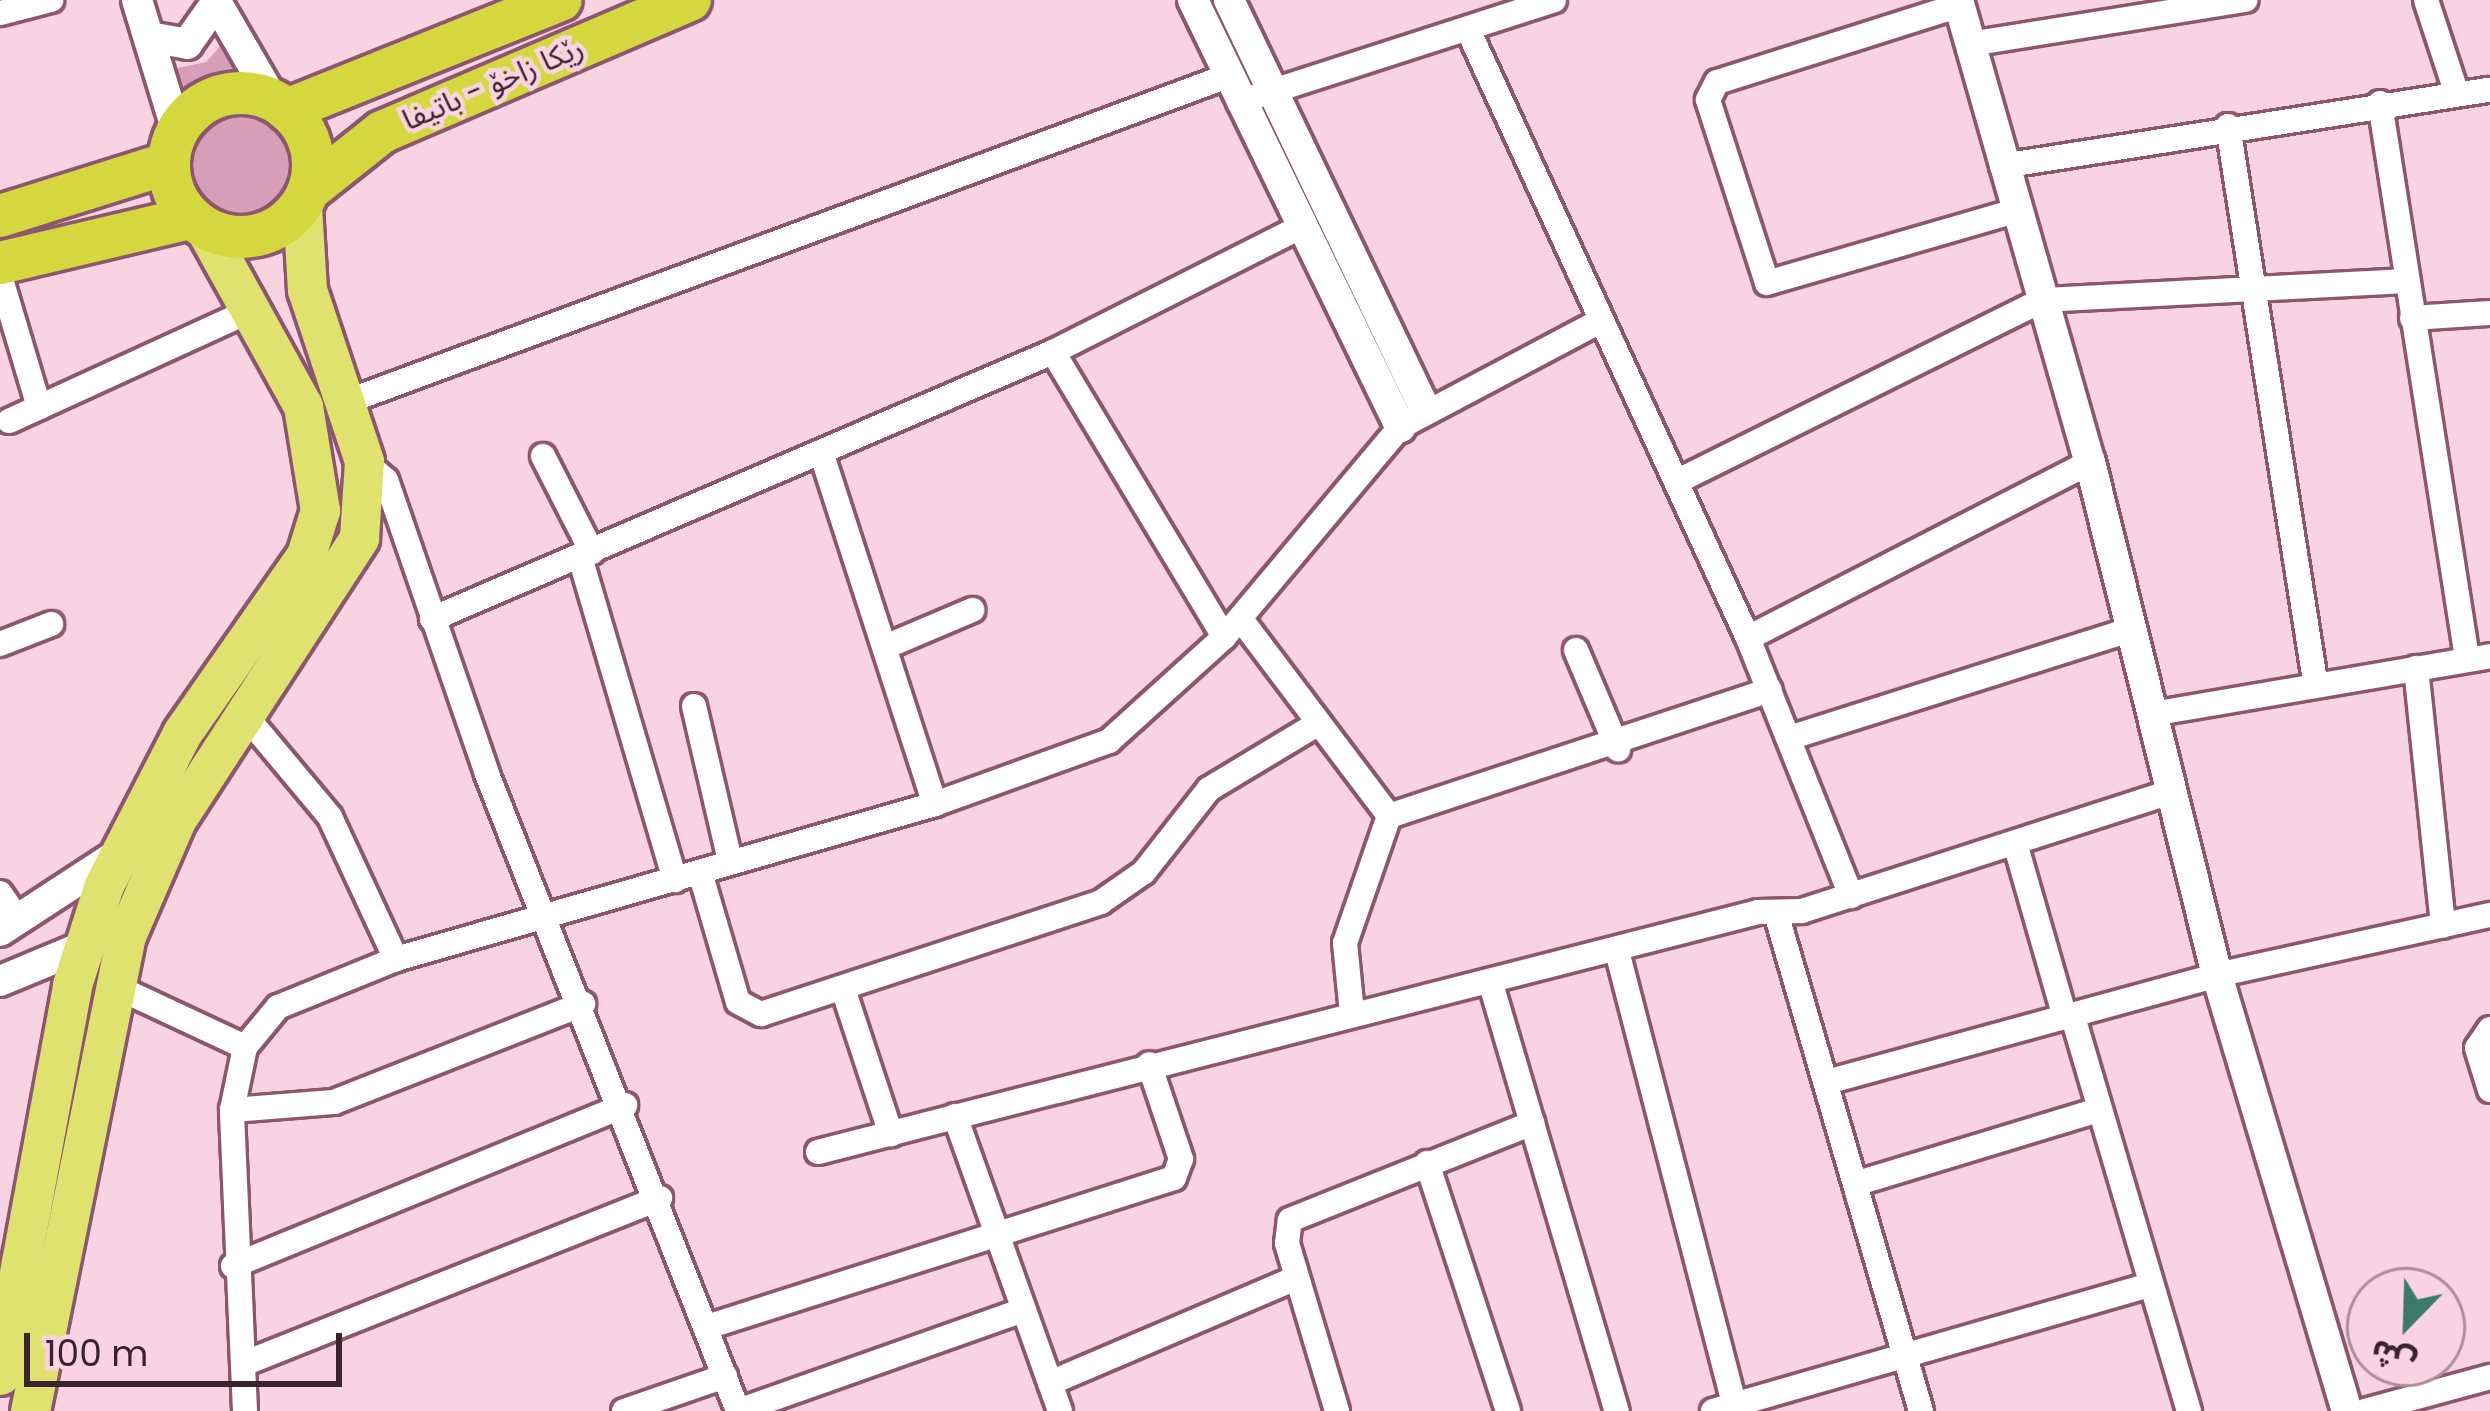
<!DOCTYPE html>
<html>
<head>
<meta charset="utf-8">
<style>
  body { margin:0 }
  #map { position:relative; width:2490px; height:1411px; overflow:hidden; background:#fad3e3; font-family:Poppins,"Noto Sans Arabic",sans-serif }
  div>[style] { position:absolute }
  .green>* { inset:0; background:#d69fb7 }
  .round { border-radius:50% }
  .roads { filter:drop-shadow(3px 0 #8d566f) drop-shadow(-3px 0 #8d566f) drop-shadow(0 3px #8d566f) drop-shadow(0 -3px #8d566f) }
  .minor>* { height:24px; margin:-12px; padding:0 12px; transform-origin:12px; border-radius:12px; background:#fff }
  .tertiary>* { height:30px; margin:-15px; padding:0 15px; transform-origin:15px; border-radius:15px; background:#fff }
  .primary>* { height:39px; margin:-19.5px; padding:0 19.5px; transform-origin:19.5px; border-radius:19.5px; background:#dfe26e }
  .trunk>* { height:42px; margin:-21px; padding:0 21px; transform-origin:21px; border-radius:21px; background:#d4d83e }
  .trunk>.ring { margin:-21px; padding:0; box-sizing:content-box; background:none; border:42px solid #d4d83e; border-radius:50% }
  span { translate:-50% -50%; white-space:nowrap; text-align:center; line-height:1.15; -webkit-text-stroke:9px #fad3e3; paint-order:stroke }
  .street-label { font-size:30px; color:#3b232e }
  .north { position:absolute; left:2346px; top:1267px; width:120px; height:120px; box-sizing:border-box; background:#fad3e3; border:3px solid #ae8d9b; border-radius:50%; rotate:203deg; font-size:33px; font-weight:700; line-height:48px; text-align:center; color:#3b232e }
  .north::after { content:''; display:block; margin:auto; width:42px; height:54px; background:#3d7b68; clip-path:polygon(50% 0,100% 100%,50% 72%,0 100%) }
  .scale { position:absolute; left:24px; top:1333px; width:318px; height:54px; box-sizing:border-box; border:6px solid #3b232e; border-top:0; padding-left:15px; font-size:36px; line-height:42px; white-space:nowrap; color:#3b232e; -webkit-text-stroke:9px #fad3e3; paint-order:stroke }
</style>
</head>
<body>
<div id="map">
  <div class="green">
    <div style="clip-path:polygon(222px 44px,237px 70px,179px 91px,173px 69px,206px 62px)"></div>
    <div class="round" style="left:187px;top:110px;width:106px;height:106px"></div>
  </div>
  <div class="roads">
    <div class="minor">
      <div style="left:2426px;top:0;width:96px;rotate:71.8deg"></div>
      <div style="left:1960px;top:5px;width:255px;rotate:162.4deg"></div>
      <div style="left:1717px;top:82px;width:20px;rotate:117deg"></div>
      <div style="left:1708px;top:100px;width:192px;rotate:72.1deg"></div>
      <div style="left:1767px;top:283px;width:258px;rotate:-16.2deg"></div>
      <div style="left:0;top:13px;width:53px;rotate:-14.3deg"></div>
      <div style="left:1470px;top:34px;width:665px;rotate:65.29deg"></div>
      <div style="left:1748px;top:638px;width:278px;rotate:68.2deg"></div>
      <div style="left:1970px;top:44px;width:279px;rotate:-9.1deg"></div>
      <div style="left:1239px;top:102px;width:331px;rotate:-17.9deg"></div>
      <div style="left:2380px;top:103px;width:562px;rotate:81.09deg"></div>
      <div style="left:2228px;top:126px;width:562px;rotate:81.09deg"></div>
      <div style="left:2002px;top:166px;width:494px;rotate:-8.9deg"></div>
      <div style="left:0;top:276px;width:137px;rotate:73.4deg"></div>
      <div style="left:2412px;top:318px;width:78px;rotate:-3.7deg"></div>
      <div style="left:1053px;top:352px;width:332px;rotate:59deg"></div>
      <div style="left:346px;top:402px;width:940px;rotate:-20.29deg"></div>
      <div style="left:9px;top:421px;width:272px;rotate:-24.6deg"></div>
      <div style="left:822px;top:455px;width:367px;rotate:72.1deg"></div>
      <div style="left:543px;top:456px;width:108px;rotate:63deg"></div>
      <div style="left:364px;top:461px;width:29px;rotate:41deg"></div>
      <div style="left:386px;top:480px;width:311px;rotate:71deg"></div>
      <div style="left:487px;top:774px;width:685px;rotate:68.49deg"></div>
      <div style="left:1678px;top:481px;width:407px;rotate:-26.4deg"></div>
      <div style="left:2043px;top:300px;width:362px;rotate:-3deg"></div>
      <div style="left:580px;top:557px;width:337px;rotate:73.6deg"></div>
      <div style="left:1240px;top:618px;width:248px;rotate:53deg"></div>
      <div style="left:1389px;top:816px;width:134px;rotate:109.1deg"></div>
      <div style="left:1345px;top:943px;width:70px;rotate:84.3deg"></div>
      <div style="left:432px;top:619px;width:676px;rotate:-23.27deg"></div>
      <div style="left:1053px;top:352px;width:275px;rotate:-26.8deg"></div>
      <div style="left:1748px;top:638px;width:385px;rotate:-27.2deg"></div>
      <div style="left:0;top:644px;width:55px;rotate:-21.4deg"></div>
      <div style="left:885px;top:647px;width:95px;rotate:-23deg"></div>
      <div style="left:1576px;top:650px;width:108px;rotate:67deg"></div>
      <div style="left:2416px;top:668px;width:259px;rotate:84deg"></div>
      <div style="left:694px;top:706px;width:159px;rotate:76.9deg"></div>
      <div style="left:244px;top:714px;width:134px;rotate:50.1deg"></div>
      <div style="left:330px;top:817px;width:157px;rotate:65.1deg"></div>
      <div style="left:2152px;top:714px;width:343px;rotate:-9.7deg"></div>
      <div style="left:1789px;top:738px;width:360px;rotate:-17.6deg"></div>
      <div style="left:1389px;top:816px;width:401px;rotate:-18.3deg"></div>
      <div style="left:2015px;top:843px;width:181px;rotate:74deg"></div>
      <div style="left:700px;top:872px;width:135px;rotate:73.7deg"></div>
      <div style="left:738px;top:1002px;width:26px;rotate:28deg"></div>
      <div style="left:761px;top:1014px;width:358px;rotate:-18.2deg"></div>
      <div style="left:1101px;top:902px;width:52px;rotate:-34.9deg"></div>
      <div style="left:1144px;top:872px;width:105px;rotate:-51.9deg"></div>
      <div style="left:1209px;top:789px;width:128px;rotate:-31deg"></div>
      <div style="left:0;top:893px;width:32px;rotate:56deg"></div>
      <div style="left:1776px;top:913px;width:519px;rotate:73.77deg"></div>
      <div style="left:1617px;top:951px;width:468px;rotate:75.5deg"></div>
      <div style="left:110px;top:984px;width:149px;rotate:25deg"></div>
      <div style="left:1491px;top:984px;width:445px;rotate:73.6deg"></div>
      <div style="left:843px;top:989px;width:153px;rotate:71.7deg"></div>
      <div style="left:2073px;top:1017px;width:411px;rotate:73.6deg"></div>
      <div style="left:2490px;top:1029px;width:23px;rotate:124deg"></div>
      <div style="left:2477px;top:1048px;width:44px;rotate:72.8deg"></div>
      <div style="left:1827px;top:1082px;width:404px;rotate:-15.3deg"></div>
      <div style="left:2217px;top:975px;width:280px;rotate:-12.4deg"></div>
      <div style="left:232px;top:1110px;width:102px;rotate:-4.5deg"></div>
      <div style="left:334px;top:1102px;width:268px;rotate:-21.5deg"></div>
      <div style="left:955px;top:1116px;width:313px;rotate:70.4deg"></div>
      <div style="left:818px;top:1152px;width:970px;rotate:-14.32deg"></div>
      <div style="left:1758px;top:912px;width:44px;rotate:-1.3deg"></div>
      <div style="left:1802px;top:911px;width:385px;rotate:-17.9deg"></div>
      <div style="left:1427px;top:1163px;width:261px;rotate:71.9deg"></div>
      <div style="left:1858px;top:1183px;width:252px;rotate:-16.9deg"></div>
      <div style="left:233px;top:1266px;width:424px;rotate:-22.3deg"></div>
      <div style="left:707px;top:1327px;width:490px;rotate:-17.7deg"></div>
      <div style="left:1174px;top:1178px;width:20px;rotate:-70deg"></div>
      <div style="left:1181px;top:1159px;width:100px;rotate:-108.6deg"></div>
      <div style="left:243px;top:1364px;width:449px;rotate:-21.7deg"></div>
      <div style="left:1050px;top:1383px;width:267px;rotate:-23.1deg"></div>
      <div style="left:245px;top:1411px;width:301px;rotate:-92.5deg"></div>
      <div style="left:232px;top:1110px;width:64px;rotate:-78.3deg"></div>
      <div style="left:245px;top:1047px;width:52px;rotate:-50.5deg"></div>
      <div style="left:278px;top:1007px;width:127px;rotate:-22.1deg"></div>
      <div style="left:396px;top:959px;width:561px;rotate:-16.04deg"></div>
      <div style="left:935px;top:804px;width:185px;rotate:-19.9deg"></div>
      <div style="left:1109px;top:741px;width:155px;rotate:-42.1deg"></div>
      <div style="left:1224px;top:637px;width:274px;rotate:-50deg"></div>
      <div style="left:1400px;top:427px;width:226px;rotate:-27.9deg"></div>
      <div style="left:624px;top:1411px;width:107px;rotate:-19.1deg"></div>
      <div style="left:738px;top:1411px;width:302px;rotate:-19.5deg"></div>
      <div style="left:1337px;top:1411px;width:175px;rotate:-106.6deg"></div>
      <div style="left:1287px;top:1243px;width:23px;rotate:-83deg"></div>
      <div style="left:1290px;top:1220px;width:261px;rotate:-21.8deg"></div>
      <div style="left:1713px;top:1411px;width:455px;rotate:-16.1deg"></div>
      <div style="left:2365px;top:1411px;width:130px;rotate:-15.2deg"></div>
    </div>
    <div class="tertiary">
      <div style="left:137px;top:0;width:137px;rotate:73deg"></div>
      <div style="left:215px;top:0;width:116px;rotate:59.9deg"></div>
      <div style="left:1193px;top:0;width:475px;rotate:64.1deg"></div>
      <div style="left:1229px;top:0;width:454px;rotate:64.4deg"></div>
      <div style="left:1958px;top:0;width:480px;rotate:74.1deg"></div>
      <div style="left:2090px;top:462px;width:528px;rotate:76.1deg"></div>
      <div style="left:2217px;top:975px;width:455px;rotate:73.4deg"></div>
      <div style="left:149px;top:37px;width:39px;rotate:10deg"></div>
      <div style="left:187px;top:44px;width:50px;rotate:-54.7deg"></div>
      <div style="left:0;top:931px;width:137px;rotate:-33.1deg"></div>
      <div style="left:0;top:981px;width:91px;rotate:-22.6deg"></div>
    </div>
    <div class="primary">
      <div style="left:0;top:1375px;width:397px;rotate:-79.5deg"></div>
      <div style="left:72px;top:985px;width:105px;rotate:-72.3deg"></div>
      <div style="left:104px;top:885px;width:171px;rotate:-62.8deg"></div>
      <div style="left:182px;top:733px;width:217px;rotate:-55.1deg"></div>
      <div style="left:306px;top:555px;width:47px;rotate:-72.7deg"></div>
      <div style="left:320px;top:510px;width:105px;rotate:-99.3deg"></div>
      <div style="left:303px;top:406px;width:205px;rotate:-118.9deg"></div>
      <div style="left:30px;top:1411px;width:482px;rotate:-78.6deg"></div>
      <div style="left:125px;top:938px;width:129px;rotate:-66.6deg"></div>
      <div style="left:176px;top:820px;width:336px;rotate:-57deg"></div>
      <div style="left:359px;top:538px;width:77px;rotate:-86.3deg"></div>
      <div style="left:364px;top:461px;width:180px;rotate:-108.4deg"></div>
      <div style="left:307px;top:290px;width:85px;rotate:-93.4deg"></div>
    </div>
    <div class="trunk">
      <div class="ring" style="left:169px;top:93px;width:102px;height:102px"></div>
      <div style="left:287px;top:110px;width:295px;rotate:-21.9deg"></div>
      <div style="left:309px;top:190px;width:93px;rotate:-38.5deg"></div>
      <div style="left:382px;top:132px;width:335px;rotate:-23.2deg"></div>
      <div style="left:0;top:216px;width:177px;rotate:-17.4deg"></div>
      <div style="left:0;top:263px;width:196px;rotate:-13.3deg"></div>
    </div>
  </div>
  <div class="street-label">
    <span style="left:493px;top:84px;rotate:-23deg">رێکا زاخۆ - باتیفا</span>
  </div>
  <div class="north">ش</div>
  <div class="scale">100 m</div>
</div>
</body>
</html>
